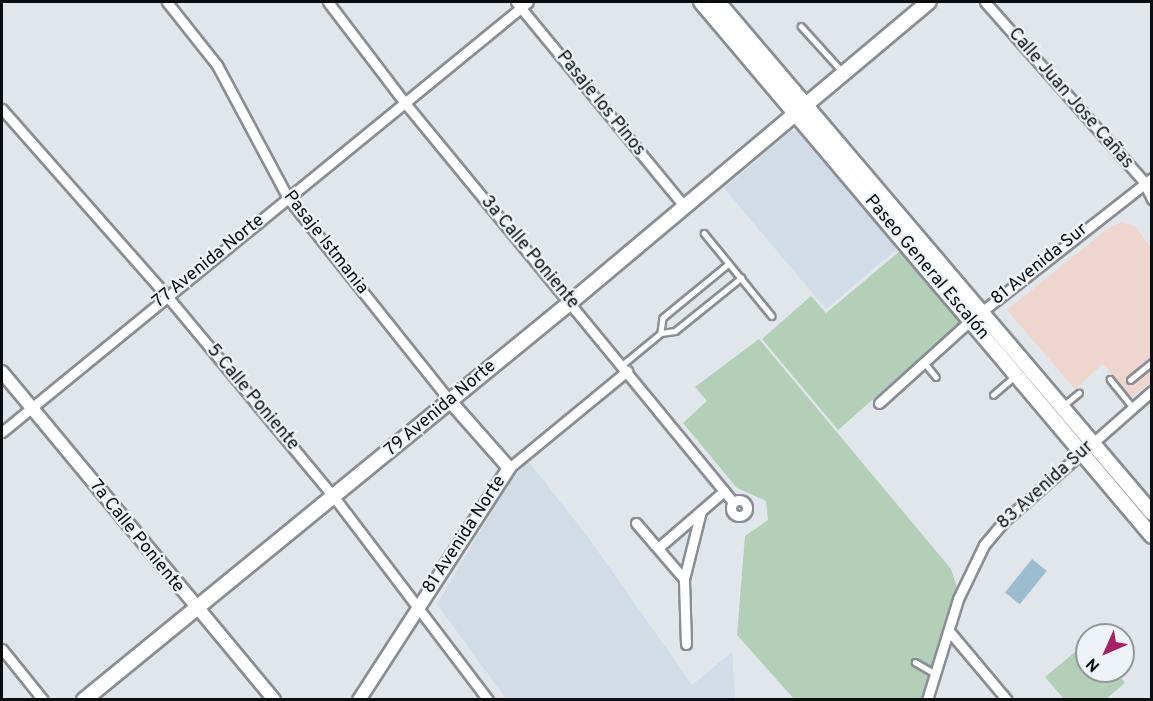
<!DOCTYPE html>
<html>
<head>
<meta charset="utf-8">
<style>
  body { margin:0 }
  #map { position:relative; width:1153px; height:701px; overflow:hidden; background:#e1e6eb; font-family:Overpass,sans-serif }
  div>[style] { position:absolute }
  .built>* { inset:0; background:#d1dce6 }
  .medical>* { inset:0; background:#eed5ce }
  .green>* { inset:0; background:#b3cfb8 }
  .water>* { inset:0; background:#9cbccf; transform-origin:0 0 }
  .roads { filter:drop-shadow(2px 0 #8a8e93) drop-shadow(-2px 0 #8a8e93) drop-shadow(0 2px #8a8e93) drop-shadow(0 -2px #8a8e93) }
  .service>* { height:4.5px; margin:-2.25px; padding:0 2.25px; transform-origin:2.25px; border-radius:2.25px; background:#fff }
  .minor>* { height:9px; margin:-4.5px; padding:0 4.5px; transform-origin:4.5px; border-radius:4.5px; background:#fff }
  .minor>.ring { margin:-4.5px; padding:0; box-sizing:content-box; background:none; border:9px solid #fff; border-radius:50% }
  .tertiary>* { height:12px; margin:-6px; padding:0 6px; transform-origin:6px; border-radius:6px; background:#fff }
  .secondary>* { height:14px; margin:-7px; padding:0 7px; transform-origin:7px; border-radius:7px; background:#fff }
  span { translate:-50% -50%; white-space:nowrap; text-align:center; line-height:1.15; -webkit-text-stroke:4.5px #eef3f8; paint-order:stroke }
  .street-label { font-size:18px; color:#0b0d0e }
  .frame { position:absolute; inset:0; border:3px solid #0b0d0e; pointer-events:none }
  .north { position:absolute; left:1075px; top:623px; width:60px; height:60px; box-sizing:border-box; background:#eef3f8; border:2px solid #93979a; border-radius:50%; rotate:225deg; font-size:16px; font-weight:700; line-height:24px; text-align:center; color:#0b0d0e }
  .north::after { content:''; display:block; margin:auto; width:21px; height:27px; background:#a71f67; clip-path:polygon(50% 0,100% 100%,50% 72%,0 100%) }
</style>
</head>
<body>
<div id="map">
  <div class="built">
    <div style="clip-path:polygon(797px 130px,898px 248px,826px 309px,724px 188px,791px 131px)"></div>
    <div style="clip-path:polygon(528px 461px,588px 537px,692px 685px,732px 652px,735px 699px,506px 699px,437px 604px,511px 480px)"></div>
  </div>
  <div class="medical">
    <div style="clip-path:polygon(1122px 222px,1136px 227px,1151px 248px,1151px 382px,1132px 397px,1103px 364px,1075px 389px,1007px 310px,1111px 226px)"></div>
  </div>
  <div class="green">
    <div style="clip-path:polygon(900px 251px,960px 323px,838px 430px,762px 339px,811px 296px,826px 313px)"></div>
    <div style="clip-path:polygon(759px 339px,951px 569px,957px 587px,923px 699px,794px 699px,737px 635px,745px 536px,768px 520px,766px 501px,737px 488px,683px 423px,707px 401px,695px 387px)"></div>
    <div style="clip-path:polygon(1087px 642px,1087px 671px,1116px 671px,1125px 683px,1106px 699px,1064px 699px,1045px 677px)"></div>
  </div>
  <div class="water">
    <div style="left:1032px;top:559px;width:19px;height:43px;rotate:39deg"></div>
  </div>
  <div class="roads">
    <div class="service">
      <div style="left:801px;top:26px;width:61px;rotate:47.7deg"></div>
      <div style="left:704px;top:233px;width:107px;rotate:50.7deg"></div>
      <div style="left:729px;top:264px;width:85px;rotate:140.7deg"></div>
      <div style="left:663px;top:318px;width:15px;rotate:98deg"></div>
      <div style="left:661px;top:333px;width:14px;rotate:-8deg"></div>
      <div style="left:675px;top:331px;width:85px;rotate:-38.8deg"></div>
      <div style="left:924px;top:362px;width:19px;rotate:51deg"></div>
      <div style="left:622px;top:365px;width:50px;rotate:-39.4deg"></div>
      <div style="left:1110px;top:379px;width:36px;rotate:51deg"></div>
      <div style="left:1130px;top:380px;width:28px;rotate:-39deg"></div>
      <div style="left:993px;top:395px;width:28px;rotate:-41deg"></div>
      <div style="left:1064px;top:405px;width:19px;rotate:-39deg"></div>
      <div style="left:915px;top:662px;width:24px;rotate:30deg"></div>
    </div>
    <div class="minor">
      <div style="left:167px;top:2px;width:80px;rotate:51.6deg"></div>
      <div style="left:217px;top:65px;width:151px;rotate:61.9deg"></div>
      <div style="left:288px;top:198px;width:260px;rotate:51.4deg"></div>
      <div style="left:328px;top:2px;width:127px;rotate:52.7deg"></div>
      <div style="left:405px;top:103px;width:517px;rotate:50.58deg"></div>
      <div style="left:516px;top:2px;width:266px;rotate:50.5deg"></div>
      <div style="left:985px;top:2px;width:240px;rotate:48.5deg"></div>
      <div style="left:1144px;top:182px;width:19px;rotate:65deg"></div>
      <div style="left:2px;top:109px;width:249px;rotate:48.6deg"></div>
      <div style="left:167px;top:296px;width:261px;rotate:50.3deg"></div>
      <div style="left:334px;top:497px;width:255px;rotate:52.8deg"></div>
      <div style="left:879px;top:403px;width:124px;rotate:-42.1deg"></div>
      <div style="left:971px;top:320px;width:230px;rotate:-38.1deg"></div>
      <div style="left:2px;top:432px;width:679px;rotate:-39.27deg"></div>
      <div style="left:509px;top:468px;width:153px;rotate:-39.4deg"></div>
      <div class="ring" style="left:731px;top:500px;width:7px;height:7px"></div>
      <div style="left:636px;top:523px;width:74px;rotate:49.4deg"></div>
      <div style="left:658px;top:548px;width:87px;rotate:-40.8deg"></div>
      <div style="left:949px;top:631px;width:90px;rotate:50deg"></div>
      <div style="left:686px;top:644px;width:65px;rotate:-91.8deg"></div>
      <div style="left:684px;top:579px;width:70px;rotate:-76deg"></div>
      <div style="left:2px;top:649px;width:65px;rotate:51.2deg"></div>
      <div style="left:927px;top:700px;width:106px;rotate:-72.9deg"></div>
      <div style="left:958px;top:599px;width:60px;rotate:-64.3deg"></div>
      <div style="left:984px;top:545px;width:31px;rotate:-50deg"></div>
      <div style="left:1004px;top:521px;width:197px;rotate:-41.3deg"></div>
    </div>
    <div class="tertiary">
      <div style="left:2px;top:372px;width:426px;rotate:50.3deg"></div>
      <div style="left:359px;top:700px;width:276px;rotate:-57.1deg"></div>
      <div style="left:509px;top:468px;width:89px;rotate:-131.4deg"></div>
    </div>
    <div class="secondary">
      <div style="left:701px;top:2px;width:699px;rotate:49.82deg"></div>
      <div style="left:718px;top:2px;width:670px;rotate:49.66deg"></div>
      <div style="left:84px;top:700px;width:629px;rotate:-39.26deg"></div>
      <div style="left:571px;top:302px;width:467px;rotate:-40deg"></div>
    </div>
  </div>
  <div class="street-label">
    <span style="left:1070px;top:99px;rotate:49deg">Calle Juan Jose Cañas</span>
    <span style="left:600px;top:104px;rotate:51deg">Pasaje los Pinos</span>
    <span style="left:325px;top:243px;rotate:52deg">Pasaje Istmania</span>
    <span style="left:529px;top:253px;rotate:50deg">3a Calle Poniente</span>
    <span style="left:209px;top:262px;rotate:-39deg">77 Avenida Norte</span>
    <span style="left:1040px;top:265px;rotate:-39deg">81 Avenida Sur</span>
    <span style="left:926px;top:268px;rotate:50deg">Paseo General Escalón</span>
    <span style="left:252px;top:398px;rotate:50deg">5 Calle Poniente</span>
    <span style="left:441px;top:409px;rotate:-40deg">79 Avenida Norte</span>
    <span style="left:1046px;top:486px;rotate:-42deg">83 Avenida Sur</span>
    <span style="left:465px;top:535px;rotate:-57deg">81 Avenida Norte</span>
    <span style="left:136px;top:537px;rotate:51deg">7a Calle Poniente</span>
  </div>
  <div class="frame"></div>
  <div class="north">N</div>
</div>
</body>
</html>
